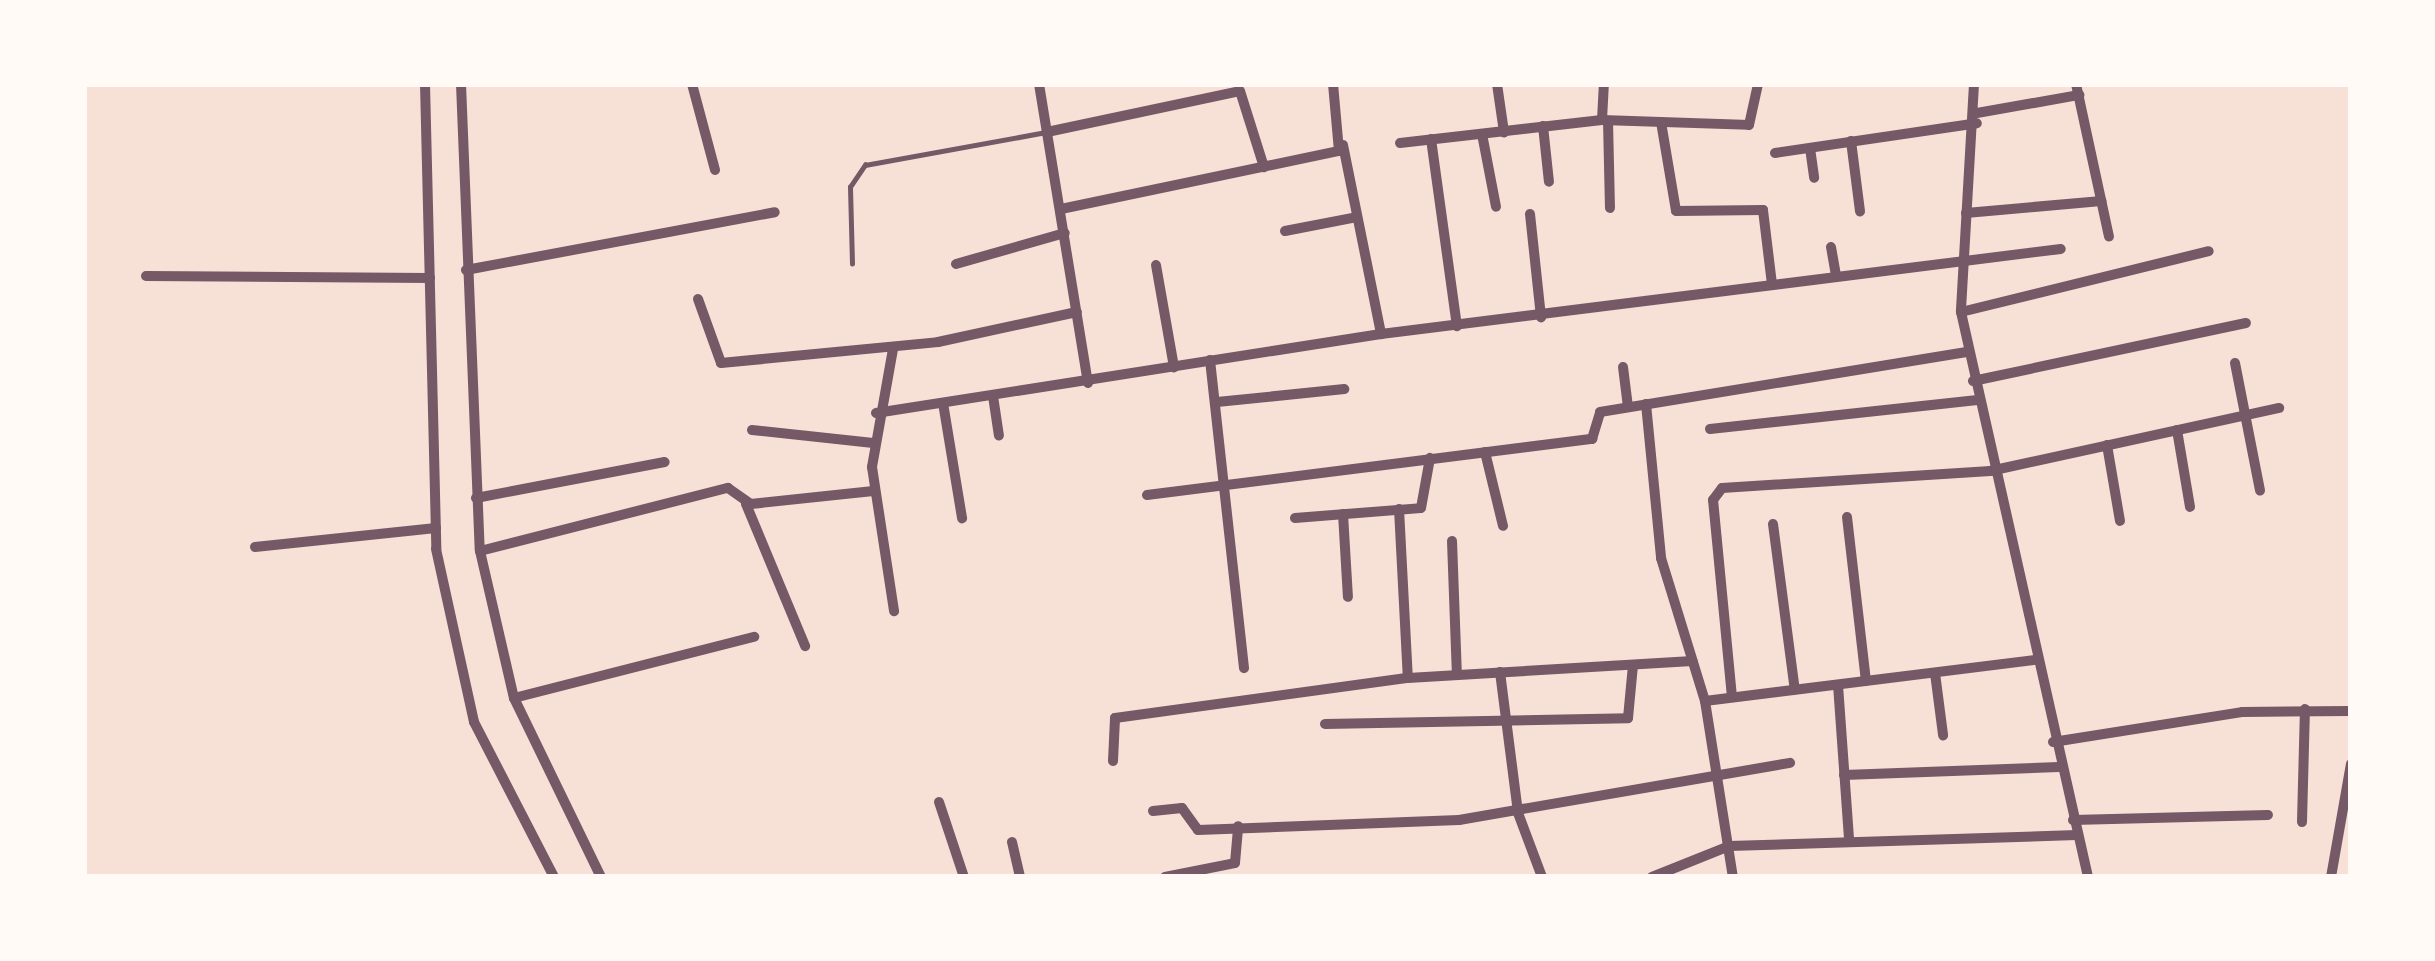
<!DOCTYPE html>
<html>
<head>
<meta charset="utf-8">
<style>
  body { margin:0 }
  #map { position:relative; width:2435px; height:961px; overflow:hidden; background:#f7e1d7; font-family:"Alegreya Sans",sans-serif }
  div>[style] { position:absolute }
  .service>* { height:4.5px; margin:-2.25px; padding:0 2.25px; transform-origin:2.25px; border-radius:2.25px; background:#755966 }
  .minor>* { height:10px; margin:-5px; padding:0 5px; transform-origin:5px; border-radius:5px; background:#755966 }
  span { translate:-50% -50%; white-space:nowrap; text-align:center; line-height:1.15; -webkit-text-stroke:10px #fffaf5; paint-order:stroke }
  .frame { position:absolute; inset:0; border:87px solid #fffaf5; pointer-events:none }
</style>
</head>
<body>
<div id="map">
  <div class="service">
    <div style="left:852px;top:264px;width:77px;rotate:-91.5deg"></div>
    <div style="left:850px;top:187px;width:27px;rotate:-56deg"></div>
    <div style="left:865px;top:165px;width:185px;rotate:-10.3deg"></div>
  </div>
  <div class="minor">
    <div style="left:425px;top:84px;width:465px;rotate:88.6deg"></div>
    <div style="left:436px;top:549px;width:177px;rotate:77.6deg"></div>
    <div style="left:474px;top:722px;width:174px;rotate:62.7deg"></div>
    <div style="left:461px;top:84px;width:467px;rotate:87.7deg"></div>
    <div style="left:480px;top:551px;width:151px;rotate:77deg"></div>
    <div style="left:514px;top:698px;width:199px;rotate:64.1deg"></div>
    <div style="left:692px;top:84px;width:89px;rotate:75deg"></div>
    <div style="left:1039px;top:84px;width:303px;rotate:80.7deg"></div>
    <div style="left:1497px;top:84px;width:49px;rotate:81.7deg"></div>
    <div style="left:1974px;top:84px;width:228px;rotate:93.3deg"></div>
    <div style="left:1961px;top:312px;width:579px;rotate:77.33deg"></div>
    <div style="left:2076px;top:84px;width:156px;rotate:77.8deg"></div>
    <div style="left:1977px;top:113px;width:104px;rotate:-10deg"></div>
    <div style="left:1602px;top:120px;width:36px;rotate:-87deg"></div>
    <div style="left:1608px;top:121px;width:87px;rotate:88.7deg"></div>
    <div style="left:1661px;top:122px;width:90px;rotate:80.4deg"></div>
    <div style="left:1676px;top:211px;width:87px;rotate:-0.7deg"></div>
    <div style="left:1763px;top:210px;width:75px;rotate:83.1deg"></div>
    <div style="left:1543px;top:126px;width:56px;rotate:83.9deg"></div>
    <div style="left:1047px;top:132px;width:197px;rotate:-12deg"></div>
    <div style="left:1240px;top:91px;width:80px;rotate:72.5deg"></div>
    <div style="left:1482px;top:134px;width:74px;rotate:79.1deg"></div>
    <div style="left:1431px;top:139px;width:189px;rotate:82.1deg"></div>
    <div style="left:1851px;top:141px;width:71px;rotate:82.7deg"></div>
    <div style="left:1400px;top:143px;width:203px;rotate:-6.5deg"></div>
    <div style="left:1602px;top:120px;width:147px;rotate:1.9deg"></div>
    <div style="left:1749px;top:125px;width:42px;rotate:-77.6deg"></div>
    <div style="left:1343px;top:145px;width:193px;rotate:78.6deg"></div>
    <div style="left:1810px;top:148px;width:30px;rotate:82deg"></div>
    <div style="left:1775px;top:153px;width:204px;rotate:-8.4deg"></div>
    <div style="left:1061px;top:209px;width:284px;rotate:-11.8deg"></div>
    <div style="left:1339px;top:151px;width:67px;rotate:-95.1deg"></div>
    <div style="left:1966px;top:213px;width:136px;rotate:-5.1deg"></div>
    <div style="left:1530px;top:214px;width:104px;rotate:83.9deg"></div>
    <div style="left:1285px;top:231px;width:73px;rotate:-11deg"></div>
    <div style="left:1831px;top:247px;width:27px;rotate:80deg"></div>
    <div style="left:956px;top:264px;width:113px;rotate:-15.9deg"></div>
    <div style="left:1156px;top:265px;width:104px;rotate:80deg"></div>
    <div style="left:466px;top:270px;width:314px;rotate:-10.6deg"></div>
    <div style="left:146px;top:276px;width:284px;rotate:0.4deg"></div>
    <div style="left:698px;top:299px;width:68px;rotate:70.2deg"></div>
    <div style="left:721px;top:363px;width:218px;rotate:-5.5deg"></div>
    <div style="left:938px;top:342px;width:142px;rotate:-12.2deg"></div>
    <div style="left:1961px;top:312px;width:255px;rotate:-13.8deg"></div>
    <div style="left:893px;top:349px;width:120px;rotate:100.1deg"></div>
    <div style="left:872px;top:467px;width:146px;rotate:81.3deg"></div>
    <div style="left:1210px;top:360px;width:310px;rotate:83.7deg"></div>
    <div style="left:2235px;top:363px;width:130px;rotate:78.9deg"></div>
    <div style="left:1623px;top:367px;width:40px;rotate:82.9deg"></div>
    <div style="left:1973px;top:381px;width:279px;rotate:-12deg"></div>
    <div style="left:993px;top:396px;width:40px;rotate:81.5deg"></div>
    <div style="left:1217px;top:402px;width:128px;rotate:-5.8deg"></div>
    <div style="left:943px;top:403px;width:117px;rotate:80.6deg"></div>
    <div style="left:1646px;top:404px;width:155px;rotate:84.4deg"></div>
    <div style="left:1661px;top:558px;width:150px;rotate:72.9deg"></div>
    <div style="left:1705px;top:701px;width:178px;rotate:81deg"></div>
    <div style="left:876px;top:413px;width:511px;rotate:-8.89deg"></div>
    <div style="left:1381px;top:334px;width:685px;rotate:-7.13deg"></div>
    <div style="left:1710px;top:429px;width:269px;rotate:-6.2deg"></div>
    <div style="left:752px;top:430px;width:122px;rotate:6.1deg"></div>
    <div style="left:2177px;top:430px;width:78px;rotate:80.4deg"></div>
    <div style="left:2107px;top:445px;width:77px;rotate:80.3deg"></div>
    <div style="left:1485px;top:452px;width:76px;rotate:76.3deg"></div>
    <div style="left:1147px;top:495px;width:449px;rotate:-7.2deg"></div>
    <div style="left:1592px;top:439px;width:28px;rotate:-73deg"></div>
    <div style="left:1600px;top:412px;width:373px;rotate:-9.3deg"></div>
    <div style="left:476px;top:498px;width:192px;rotate:-10.8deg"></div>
    <div style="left:746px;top:504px;width:154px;rotate:67.4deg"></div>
    <div style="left:1399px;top:509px;width:169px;rotate:87deg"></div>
    <div style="left:1343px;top:514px;width:83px;rotate:86.6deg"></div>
    <div style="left:1847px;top:517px;width:165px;rotate:83.4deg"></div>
    <div style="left:1295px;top:518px;width:126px;rotate:-4.5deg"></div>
    <div style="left:1421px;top:508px;width:51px;rotate:-79.8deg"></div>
    <div style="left:1773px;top:524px;width:167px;rotate:82.5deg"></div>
    <div style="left:1452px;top:541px;width:134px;rotate:87.9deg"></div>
    <div style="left:255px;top:547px;width:182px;rotate:-6deg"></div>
    <div style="left:480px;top:551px;width:256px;rotate:-14.3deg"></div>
    <div style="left:728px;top:488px;width:28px;rotate:35deg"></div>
    <div style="left:751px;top:504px;width:123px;rotate:-6.1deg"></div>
    <div style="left:1500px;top:672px;width:142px;rotate:82.7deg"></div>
    <div style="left:1518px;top:813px;width:68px;rotate:69.4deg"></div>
    <div style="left:1935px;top:673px;width:63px;rotate:82.6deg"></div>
    <div style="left:1838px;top:685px;width:153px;rotate:85.9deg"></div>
    <div style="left:1732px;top:697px;width:198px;rotate:-95.5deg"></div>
    <div style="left:1713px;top:500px;width:15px;rotate:-53deg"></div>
    <div style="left:1722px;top:488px;width:269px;rotate:-3.6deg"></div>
    <div style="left:1990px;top:471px;width:296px;rotate:-12.3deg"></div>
    <div style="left:514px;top:698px;width:248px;rotate:-14.3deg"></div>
    <div style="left:1705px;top:701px;width:331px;rotate:-7.1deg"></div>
    <div style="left:1325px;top:724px;width:303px;rotate:-1.1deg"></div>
    <div style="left:1628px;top:718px;width:53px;rotate:-84.6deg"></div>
    <div style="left:2053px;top:742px;width:191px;rotate:-9deg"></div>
    <div style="left:2242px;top:712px;width:109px;rotate:-0.5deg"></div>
    <div style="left:1113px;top:761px;width:43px;rotate:-87.3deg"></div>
    <div style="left:1115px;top:718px;width:296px;rotate:-7.8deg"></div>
    <div style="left:1408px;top:678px;width:285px;rotate:-3.4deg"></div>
    <div style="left:1844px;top:775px;width:215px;rotate:-2.1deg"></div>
    <div style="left:939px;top:802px;width:79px;rotate:71.6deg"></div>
    <div style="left:1153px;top:811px;width:29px;rotate:-6deg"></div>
    <div style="left:1182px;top:808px;width:27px;rotate:54deg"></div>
    <div style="left:1198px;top:830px;width:261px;rotate:-2.2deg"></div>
    <div style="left:1459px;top:820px;width:336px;rotate:-9.8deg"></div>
    <div style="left:2073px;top:820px;width:195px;rotate:-1.5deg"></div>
    <div style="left:2302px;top:822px;width:113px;rotate:-88.5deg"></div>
    <div style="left:1012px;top:842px;width:36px;rotate:77deg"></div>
    <div style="left:1165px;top:877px;width:71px;rotate:-11.3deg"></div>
    <div style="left:1235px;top:863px;width:37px;rotate:-85deg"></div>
    <div style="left:1652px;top:877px;width:83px;rotate:-21.9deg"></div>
    <div style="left:1729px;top:846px;width:348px;rotate:-1.8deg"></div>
    <div style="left:2331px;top:877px;width:115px;rotate:-80deg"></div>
  </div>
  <div class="frame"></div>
</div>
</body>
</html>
